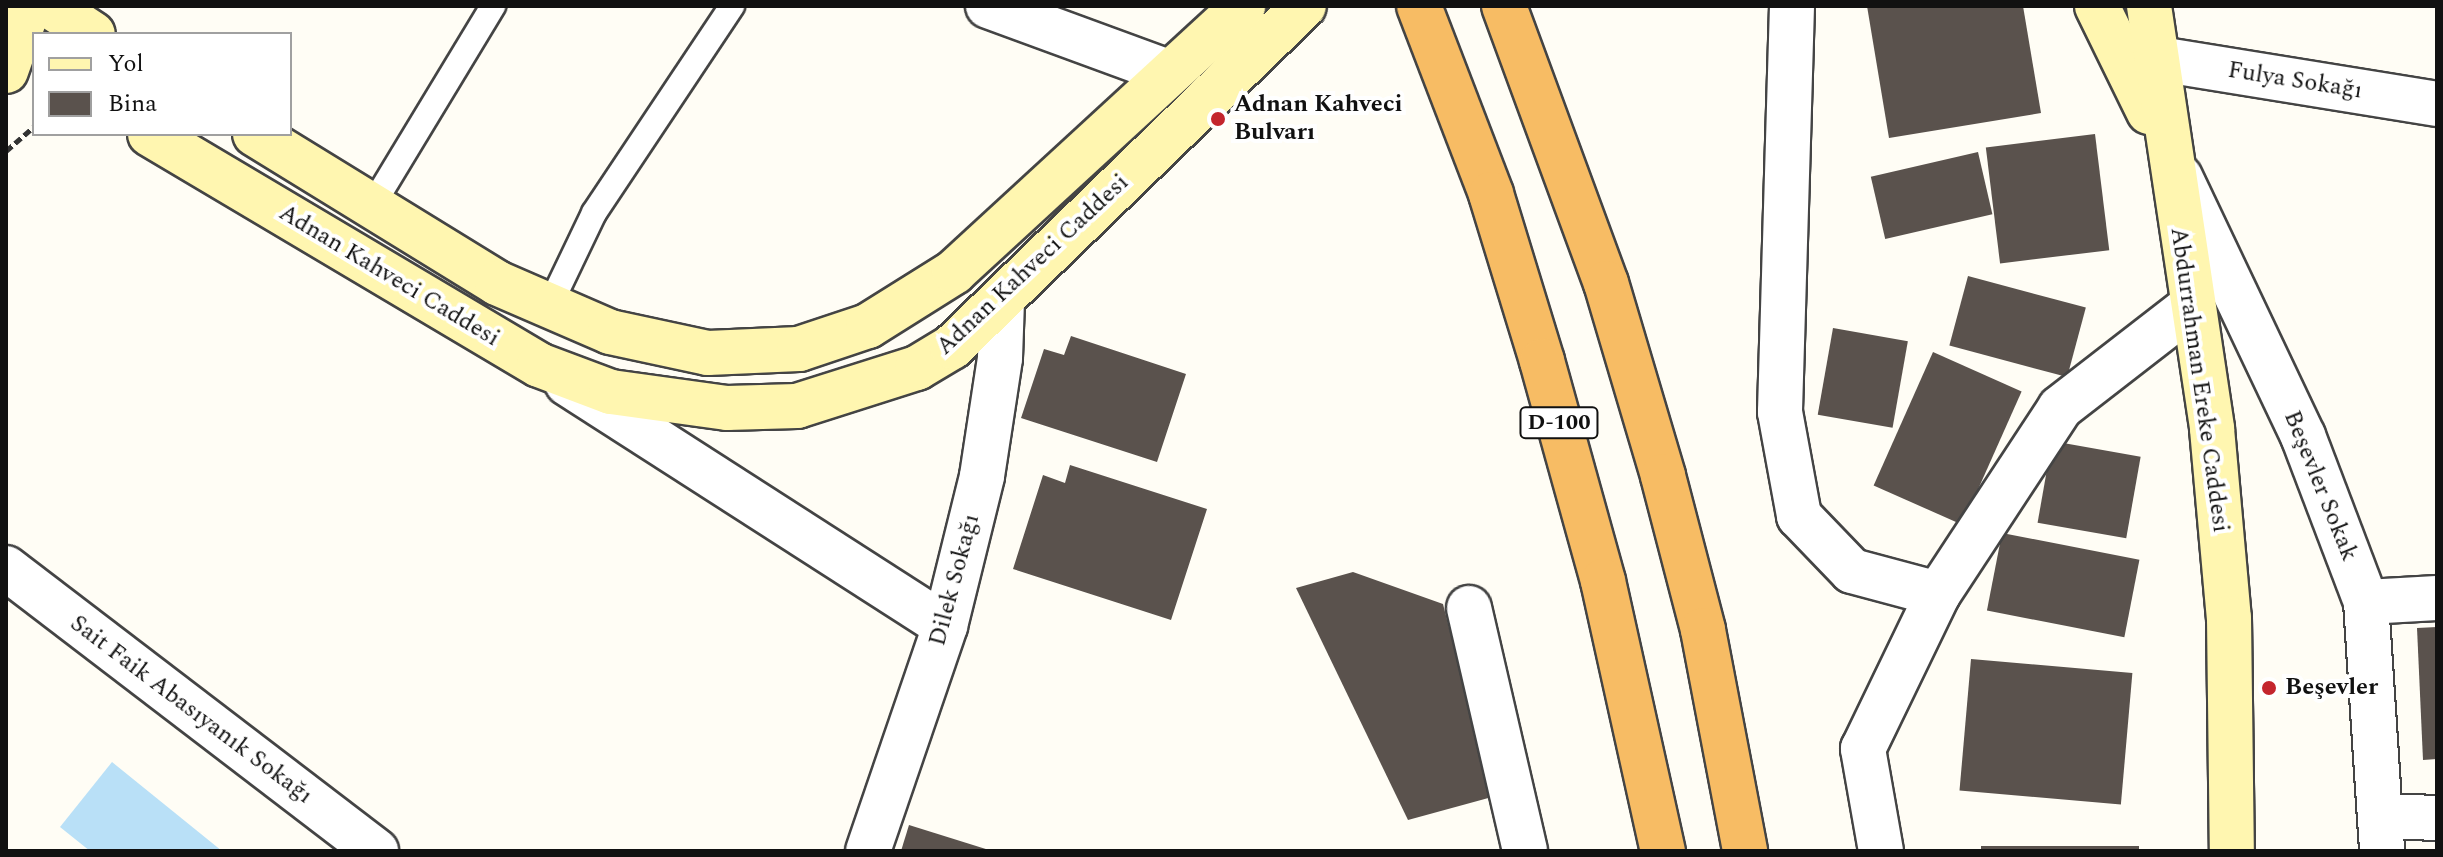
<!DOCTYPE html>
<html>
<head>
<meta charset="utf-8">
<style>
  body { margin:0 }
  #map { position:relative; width:2443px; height:857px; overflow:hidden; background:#fffdf5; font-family:Spectral,serif }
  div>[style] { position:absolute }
  .water>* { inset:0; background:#b9e0f7 }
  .building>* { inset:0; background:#5a524d; transform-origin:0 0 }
  .path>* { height:5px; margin-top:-2.5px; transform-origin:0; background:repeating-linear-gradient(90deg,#333 0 8px,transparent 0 12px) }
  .roads { filter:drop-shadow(2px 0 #444) drop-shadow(-2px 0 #444) drop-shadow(0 2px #444) drop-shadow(0 -2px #444) }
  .service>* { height:24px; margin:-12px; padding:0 12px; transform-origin:12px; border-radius:12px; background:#fff }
  .minor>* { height:44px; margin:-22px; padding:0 22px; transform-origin:22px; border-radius:22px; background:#fff }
  .secondary>* { height:44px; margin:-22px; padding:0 22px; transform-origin:22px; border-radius:22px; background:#fff6b0 }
  .trunk>* { height:44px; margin:-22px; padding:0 22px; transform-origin:22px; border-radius:22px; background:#f7bc64 }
  .dots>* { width:22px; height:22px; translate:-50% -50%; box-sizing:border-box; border:4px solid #fff; border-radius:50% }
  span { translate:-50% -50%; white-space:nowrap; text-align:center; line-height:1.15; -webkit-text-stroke:8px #fff; paint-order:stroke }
  .shield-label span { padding:2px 6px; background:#fff; border:2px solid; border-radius:6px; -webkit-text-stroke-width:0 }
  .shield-label { font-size:22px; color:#111; font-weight:700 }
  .street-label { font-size:24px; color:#111 }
  .poi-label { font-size:24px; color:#111; font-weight:700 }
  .left { translate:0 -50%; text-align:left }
  .frame { position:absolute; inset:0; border:8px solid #111; pointer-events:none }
  .legend { position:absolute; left:32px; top:32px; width:260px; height:104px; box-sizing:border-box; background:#fff; border:2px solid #a0a0a0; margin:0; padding:10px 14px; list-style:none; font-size:24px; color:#111 }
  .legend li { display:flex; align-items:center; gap:16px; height:40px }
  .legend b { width:40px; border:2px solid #a0a0a0 }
</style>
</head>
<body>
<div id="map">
  <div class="water">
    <div style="clip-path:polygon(112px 762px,222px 851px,90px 851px,60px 827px)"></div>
  </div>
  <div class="building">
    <div style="clip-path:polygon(1867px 6px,2023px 6px,2041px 113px,1889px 138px)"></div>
    <div style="left:2095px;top:134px;width:117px;height:110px;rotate:83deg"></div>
    <div style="left:1978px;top:152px;width:64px;height:110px;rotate:77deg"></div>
    <div style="left:1968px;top:276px;width:122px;height:72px;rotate:15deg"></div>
    <div style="left:1833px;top:328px;width:76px;height:88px;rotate:10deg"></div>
    <div style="clip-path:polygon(1071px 336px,1186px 374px,1157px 462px,1021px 418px,1044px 349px,1064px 355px)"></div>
    <div style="left:1933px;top:352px;width:97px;height:146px;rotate:24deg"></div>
    <div style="left:2052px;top:441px;width:90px;height:83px;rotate:10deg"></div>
    <div style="clip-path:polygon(1070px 465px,1207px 509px,1171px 620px,1013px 569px,1043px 475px,1065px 483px)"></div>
    <div style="left:2002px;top:533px;width:140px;height:79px;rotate:11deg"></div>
    <div style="clip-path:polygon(1353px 572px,1443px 604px,1492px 797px,1408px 820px,1296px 588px)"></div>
    <div style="clip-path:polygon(2437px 627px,2437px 759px,2423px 760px,2417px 628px)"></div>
    <div style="left:1971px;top:659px;width:162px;height:132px;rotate:5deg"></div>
    <div style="clip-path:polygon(909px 825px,989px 850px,989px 851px,901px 851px)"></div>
    <div style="left:1981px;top:846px;width:158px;height:5px"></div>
  </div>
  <div class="path">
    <div style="left:6px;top:151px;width:37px;rotate:-41deg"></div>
  </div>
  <div class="roads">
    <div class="service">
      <div style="left:372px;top:206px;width:234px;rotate:-58.8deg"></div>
      <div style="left:549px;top:307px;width:104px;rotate:-64.4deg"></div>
      <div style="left:594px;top:213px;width:249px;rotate:-56.3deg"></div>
    </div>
    <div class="minor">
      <div style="left:988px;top:6px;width:192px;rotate:20.1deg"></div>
      <div style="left:1792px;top:6px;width:406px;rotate:91.7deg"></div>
      <div style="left:1780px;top:412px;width:106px;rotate:79.6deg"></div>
      <div style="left:1799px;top:516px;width:76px;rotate:46.1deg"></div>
      <div style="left:1852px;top:571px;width:89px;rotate:15deg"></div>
      <div style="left:2153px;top:58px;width:288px;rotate:9.2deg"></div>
      <div style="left:2180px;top:177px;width:287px;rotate:64.6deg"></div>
      <div style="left:2303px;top:436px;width:178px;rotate:69.2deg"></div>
      <div style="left:2366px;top:602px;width:250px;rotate:86.3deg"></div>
      <div style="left:567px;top:383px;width:449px;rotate:32.7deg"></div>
      <div style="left:6px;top:568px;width:466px;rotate:37.4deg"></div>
      <div style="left:2366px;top:602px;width:71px;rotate:-3.2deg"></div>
      <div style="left:1469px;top:608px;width:249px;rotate:77deg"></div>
      <div style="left:2383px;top:816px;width:54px;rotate:2.1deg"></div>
      <div style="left:868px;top:851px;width:238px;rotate:-71.1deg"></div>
      <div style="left:945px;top:626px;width:154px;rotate:-76.1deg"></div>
      <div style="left:982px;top:476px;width:119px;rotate:-81.3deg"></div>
      <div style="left:1000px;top:358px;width:58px;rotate:-88deg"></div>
      <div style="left:1881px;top:851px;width:104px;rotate:-100deg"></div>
      <div style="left:1863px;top:749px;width:172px;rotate:-64.2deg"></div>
      <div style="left:1938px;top:594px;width:222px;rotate:-56.7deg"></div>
      <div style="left:2060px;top:408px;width:165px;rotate:-37.8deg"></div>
    </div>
    <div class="secondary">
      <div style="left:50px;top:6px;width:51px;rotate:33.1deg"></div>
      <div style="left:2097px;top:6px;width:118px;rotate:63.9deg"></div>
      <div style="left:2149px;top:6px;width:428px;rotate:81.5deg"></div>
      <div style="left:2212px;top:429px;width:190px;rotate:84.9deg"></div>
      <div style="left:2229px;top:618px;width:233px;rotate:89.3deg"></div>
      <div style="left:6px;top:71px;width:69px;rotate:-70.5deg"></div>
      <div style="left:150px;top:134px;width:452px;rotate:30.7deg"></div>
      <div style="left:539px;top:365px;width:77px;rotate:20.6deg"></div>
      <div style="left:611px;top:392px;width:117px;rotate:7.9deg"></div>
      <div style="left:727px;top:408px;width:70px;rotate:-1.6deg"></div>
      <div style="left:797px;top:406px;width:126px;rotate:-17.6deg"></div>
      <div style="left:917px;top:368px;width:41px;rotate:-31deg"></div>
      <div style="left:952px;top:347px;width:490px;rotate:-44.1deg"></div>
      <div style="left:255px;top:134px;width:284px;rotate:31.6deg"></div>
      <div style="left:497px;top:283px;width:123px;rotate:23.4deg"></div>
      <div style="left:610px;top:332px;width:100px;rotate:12.1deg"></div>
      <div style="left:708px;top:353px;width:91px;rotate:-2.5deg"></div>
      <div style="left:799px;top:349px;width:73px;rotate:-18.4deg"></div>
      <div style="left:868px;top:326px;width:102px;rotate:-32.1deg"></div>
      <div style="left:954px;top:272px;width:393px;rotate:-42.6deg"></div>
    </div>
    <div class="trunk">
      <div style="left:1419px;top:6px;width:201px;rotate:69deg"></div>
      <div style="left:1491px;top:194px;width:175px;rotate:73deg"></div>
      <div style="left:1542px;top:361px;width:228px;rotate:74.5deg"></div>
      <div style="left:1603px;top:581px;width:277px;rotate:77.5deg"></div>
      <div style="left:1504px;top:6px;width:295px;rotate:69.8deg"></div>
      <div style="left:1606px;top:283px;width:201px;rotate:73.5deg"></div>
      <div style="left:1663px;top:476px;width:159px;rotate:75.4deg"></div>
      <div style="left:1703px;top:630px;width:225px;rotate:79.2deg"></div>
    </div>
  </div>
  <div class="dots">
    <div style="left:1218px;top:119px;background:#c4262e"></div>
    <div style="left:2269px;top:688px;background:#c4262e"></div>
  </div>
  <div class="shield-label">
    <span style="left:1559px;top:423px">D-100</span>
  </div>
  <div class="street-label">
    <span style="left:2295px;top:81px;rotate:9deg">Fulya Sokağı</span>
    <span style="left:1033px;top:265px;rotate:-43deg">Adnan Kahveci Caddesi</span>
    <span style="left:389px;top:276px;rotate:31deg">Adnan Kahveci Caddesi</span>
    <span style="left:2199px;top:380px;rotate:82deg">Abdurrahman Ereke Caddesi</span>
    <span style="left:2320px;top:486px;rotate:68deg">Beşevler Sokak</span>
    <span style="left:955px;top:580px;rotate:-75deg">Dilek Sokağı</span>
    <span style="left:191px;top:710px;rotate:37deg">Sait Faik Abasıyanık Sokağı</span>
  </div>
  <div class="poi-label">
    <span class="left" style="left:1234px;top:119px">Adnan Kahveci<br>Bulvarı</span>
    <span class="left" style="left:2285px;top:688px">Beşevler</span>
  </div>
  <div class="frame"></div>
  <ul class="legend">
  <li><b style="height:10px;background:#fff6b0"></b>Yol</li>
  <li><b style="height:22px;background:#5a524d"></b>Bina</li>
  </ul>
</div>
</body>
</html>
